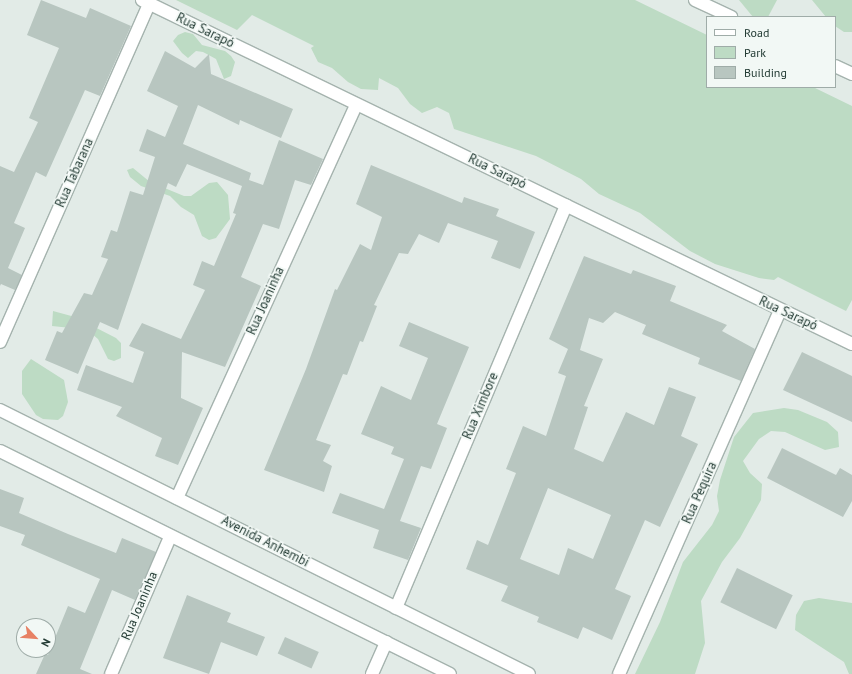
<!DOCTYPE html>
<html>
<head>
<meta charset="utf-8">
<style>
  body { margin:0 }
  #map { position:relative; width:852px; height:674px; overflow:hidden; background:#e2ebe7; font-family:"PT Sans",sans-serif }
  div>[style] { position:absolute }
  .green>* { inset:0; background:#bddbc4 }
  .building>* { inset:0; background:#b8c6c0; transform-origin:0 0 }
  .roads { filter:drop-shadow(1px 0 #a5b3ae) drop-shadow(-1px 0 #a5b3ae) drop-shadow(0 1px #a5b3ae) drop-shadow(0 -1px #a5b3ae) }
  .street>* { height:12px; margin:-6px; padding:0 6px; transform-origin:6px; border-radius:6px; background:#fff }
  .secondary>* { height:12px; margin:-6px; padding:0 6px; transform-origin:6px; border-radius:6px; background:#fff }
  span { translate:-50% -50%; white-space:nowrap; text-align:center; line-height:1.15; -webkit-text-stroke:3.5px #f2f8f5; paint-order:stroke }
  .street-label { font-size:13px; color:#233b34 }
  .legend { position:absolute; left:706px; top:16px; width:130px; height:72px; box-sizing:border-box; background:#f2f8f5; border:1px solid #9faca8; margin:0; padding:5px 7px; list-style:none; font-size:12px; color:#233b34 }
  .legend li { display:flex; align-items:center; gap:8px; height:20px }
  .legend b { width:20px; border:1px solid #9faca8 }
  .north { position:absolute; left:16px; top:618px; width:40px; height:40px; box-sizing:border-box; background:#f2f8f5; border:1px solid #9faca8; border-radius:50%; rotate:116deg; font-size:11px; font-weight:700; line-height:16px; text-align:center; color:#233b34 }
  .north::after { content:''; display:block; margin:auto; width:14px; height:18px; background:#e78164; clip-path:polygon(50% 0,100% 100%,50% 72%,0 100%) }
</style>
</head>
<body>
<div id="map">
  <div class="green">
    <div style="clip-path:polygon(176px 0,635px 0,707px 35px,707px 87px,813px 87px,852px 106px,852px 300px,846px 311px,778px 277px,774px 280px,759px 278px,715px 264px,690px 251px,640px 213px,599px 194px,581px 179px,536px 156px,454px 129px,449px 113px,437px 107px,422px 113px,410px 104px,398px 88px,379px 78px,378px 90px,361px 89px,348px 82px,332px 68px,318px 62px,311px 48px,314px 46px,252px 15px,237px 30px)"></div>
    <div style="clip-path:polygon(739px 0,777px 0,768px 17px,753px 17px)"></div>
    <div style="clip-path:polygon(812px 0,852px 0,852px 32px,844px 32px,835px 26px,835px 17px,826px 17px)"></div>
    <div style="clip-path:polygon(185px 32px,193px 34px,202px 45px,225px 51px,231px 56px,235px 62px,231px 76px,224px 79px,216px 59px,203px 52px,196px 51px,188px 58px,182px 53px,173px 41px,178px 35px)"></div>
    <div style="clip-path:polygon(133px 168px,150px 182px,184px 196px,191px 196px,209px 183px,217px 182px,228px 195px,230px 219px,216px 238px,209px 240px,202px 236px,194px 215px,181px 207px,170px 196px,141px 186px,130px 177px,127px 170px)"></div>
    <div style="clip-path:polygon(53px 311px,75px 317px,116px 338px,121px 343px,121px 358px,114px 361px,108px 359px,98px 339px,92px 334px,71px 328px,52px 326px)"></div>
    <div style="clip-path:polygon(31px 359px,64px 380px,68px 402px,63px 416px,58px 420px,43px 419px,36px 415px,22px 394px,22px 371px)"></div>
    <div style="clip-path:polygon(784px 408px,798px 410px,827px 422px,838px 432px,839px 447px,825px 450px,785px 432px,771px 431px,759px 439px,743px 461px,750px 473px,762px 484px,761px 500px,740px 538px,722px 562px,701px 601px,705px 643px,695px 674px,635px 674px,660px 622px,683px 562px,712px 525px,719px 511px,717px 496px,720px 480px,734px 437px,753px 413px)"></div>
    <div style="clip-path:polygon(819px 598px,852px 603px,852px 674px,849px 674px,844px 662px,795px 630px,796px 615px,804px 601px)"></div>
  </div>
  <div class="building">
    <div style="clip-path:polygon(41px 0,86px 18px,90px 8px,131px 26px,100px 96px,85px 90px,46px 177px,36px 172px,14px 223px,25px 228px,8px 268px,22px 275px,15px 290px,1px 284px,0 286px,0 166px,14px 172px,38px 122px,29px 118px,59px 48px,27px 35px)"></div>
    <div style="clip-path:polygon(165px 51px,195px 68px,209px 54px,211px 74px,293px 109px,281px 138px,240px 120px,239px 125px,198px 105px,183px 144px,251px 173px,249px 180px,263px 185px,279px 140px,323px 159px,311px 185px,295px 180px,279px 229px,263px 224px,241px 277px,261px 286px,225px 367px,182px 352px,181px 398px,203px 408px,178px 465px,155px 456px,162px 438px,116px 416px,122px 407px,77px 390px,86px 365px,133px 383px,144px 352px,129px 346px,142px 323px,181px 339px,205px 290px,193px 285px,202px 261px,214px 266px,236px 214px,233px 213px,242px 186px,187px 164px,176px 187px,168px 183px,118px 330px,100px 322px,78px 374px,45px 360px,57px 331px,62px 333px,84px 293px,92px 295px,108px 259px,101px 257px,111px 230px,117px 232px,130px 191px,143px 195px,155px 157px,139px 151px,147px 129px,165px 137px,178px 106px,147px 91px)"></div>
    <div style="clip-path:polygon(371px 165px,462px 203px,464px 197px,499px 209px,496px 216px,535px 232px,520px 269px,491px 258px,498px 241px,448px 223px,439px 243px,419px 234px,408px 254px,399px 253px,374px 305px,377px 306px,363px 342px,360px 341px,347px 375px,343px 374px,316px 440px,331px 445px,323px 461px,332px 466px,324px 492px,264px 470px,306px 369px,335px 289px,337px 290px,360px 244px,371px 250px,382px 217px,356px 204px)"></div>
    <div style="clip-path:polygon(evenodd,584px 256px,631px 274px,633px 270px,676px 286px,670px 301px,727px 325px,722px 331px,755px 349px,741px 381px,698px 364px,700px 358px,642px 334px,646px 325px,615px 312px,603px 323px,589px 318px,580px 350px,603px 359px,584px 406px,588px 407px,574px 449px,603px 462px,626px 412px,654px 425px,669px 387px,696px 397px,681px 436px,698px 444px,660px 527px,645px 520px,615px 589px,631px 596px,612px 640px,583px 627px,578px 639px,537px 622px,539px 617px,501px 601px,508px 586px,466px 569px,477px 540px,488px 545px,516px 473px,506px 469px,523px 426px,546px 436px,566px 376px,558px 373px,568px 349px,549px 339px,584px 256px,548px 488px,611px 515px,593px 559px,568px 548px,559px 575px,520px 559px,548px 488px)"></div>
    <div style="clip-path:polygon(409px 322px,469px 347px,437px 424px,447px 428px,431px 469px,421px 466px,400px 521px,421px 528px,408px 560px,373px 548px,379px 530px,332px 513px,340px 493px,384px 509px,404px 459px,391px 454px,394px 447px,361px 434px,381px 386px,411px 400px,428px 358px,399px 346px)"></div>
    <div style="clip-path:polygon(802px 352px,852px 376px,852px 422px,783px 390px)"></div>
    <div style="clip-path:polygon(782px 448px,836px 475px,840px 468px,852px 475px,852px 501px,843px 517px,767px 478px)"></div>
    <div style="clip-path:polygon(0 489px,24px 498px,19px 513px,68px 534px,116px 553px,122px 538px,156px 552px,135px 600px,112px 590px,80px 669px,92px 674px,36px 674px,45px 654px,48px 655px,68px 606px,85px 613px,100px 579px,21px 545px,25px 535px,0 526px)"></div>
    <div style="left:737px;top:568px;width:62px;height:38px;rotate:26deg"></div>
    <div style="clip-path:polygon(187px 595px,231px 613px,227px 622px,265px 637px,257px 656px,221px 642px,209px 674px,163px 658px)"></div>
    <div style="left:285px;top:637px;width:37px;height:18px;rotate:24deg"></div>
  </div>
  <div class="roads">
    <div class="street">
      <div style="left:142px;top:0;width:789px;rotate:25.85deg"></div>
      <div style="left:695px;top:0;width:40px;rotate:25deg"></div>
      <div style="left:835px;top:66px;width:19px;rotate:25deg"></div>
      <div style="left:0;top:342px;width:369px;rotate:-66.2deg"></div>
      <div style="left:177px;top:498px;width:432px;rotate:-65.5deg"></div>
      <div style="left:396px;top:608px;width:437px;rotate:-67.1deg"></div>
      <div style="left:111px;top:674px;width:149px;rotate:-66.7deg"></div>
      <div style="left:372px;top:674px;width:35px;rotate:-66deg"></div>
      <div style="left:619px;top:674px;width:397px;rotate:-66.1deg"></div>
    </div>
    <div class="secondary">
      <div style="left:0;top:410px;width:591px;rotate:26.52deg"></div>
      <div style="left:0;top:451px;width:502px;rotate:26.36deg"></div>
    </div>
  </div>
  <div class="street-label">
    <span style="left:205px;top:31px;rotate:26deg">Rua Sarapó</span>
    <span style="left:497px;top:172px;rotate:26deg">Rua Sarapó</span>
    <span style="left:75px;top:173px;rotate:-66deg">Rua Tabarana</span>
    <span style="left:266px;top:301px;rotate:-66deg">Rua Joaninha</span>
    <span style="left:788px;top:314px;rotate:25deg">Rua Sarapó</span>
    <span style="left:481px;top:406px;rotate:-67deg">Rua Ximbore</span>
    <span style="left:700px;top:493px;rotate:-66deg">Rua Pequira</span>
    <span style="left:265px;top:542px;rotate:27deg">Avenida Anhembi</span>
    <span style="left:140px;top:606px;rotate:-67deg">Rua Joaninha</span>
  </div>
  <ul class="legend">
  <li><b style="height:5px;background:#fff"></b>Road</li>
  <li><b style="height:11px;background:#bddbc4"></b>Park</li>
  <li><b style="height:11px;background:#b8c6c0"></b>Building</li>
  </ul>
  <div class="north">N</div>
</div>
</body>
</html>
